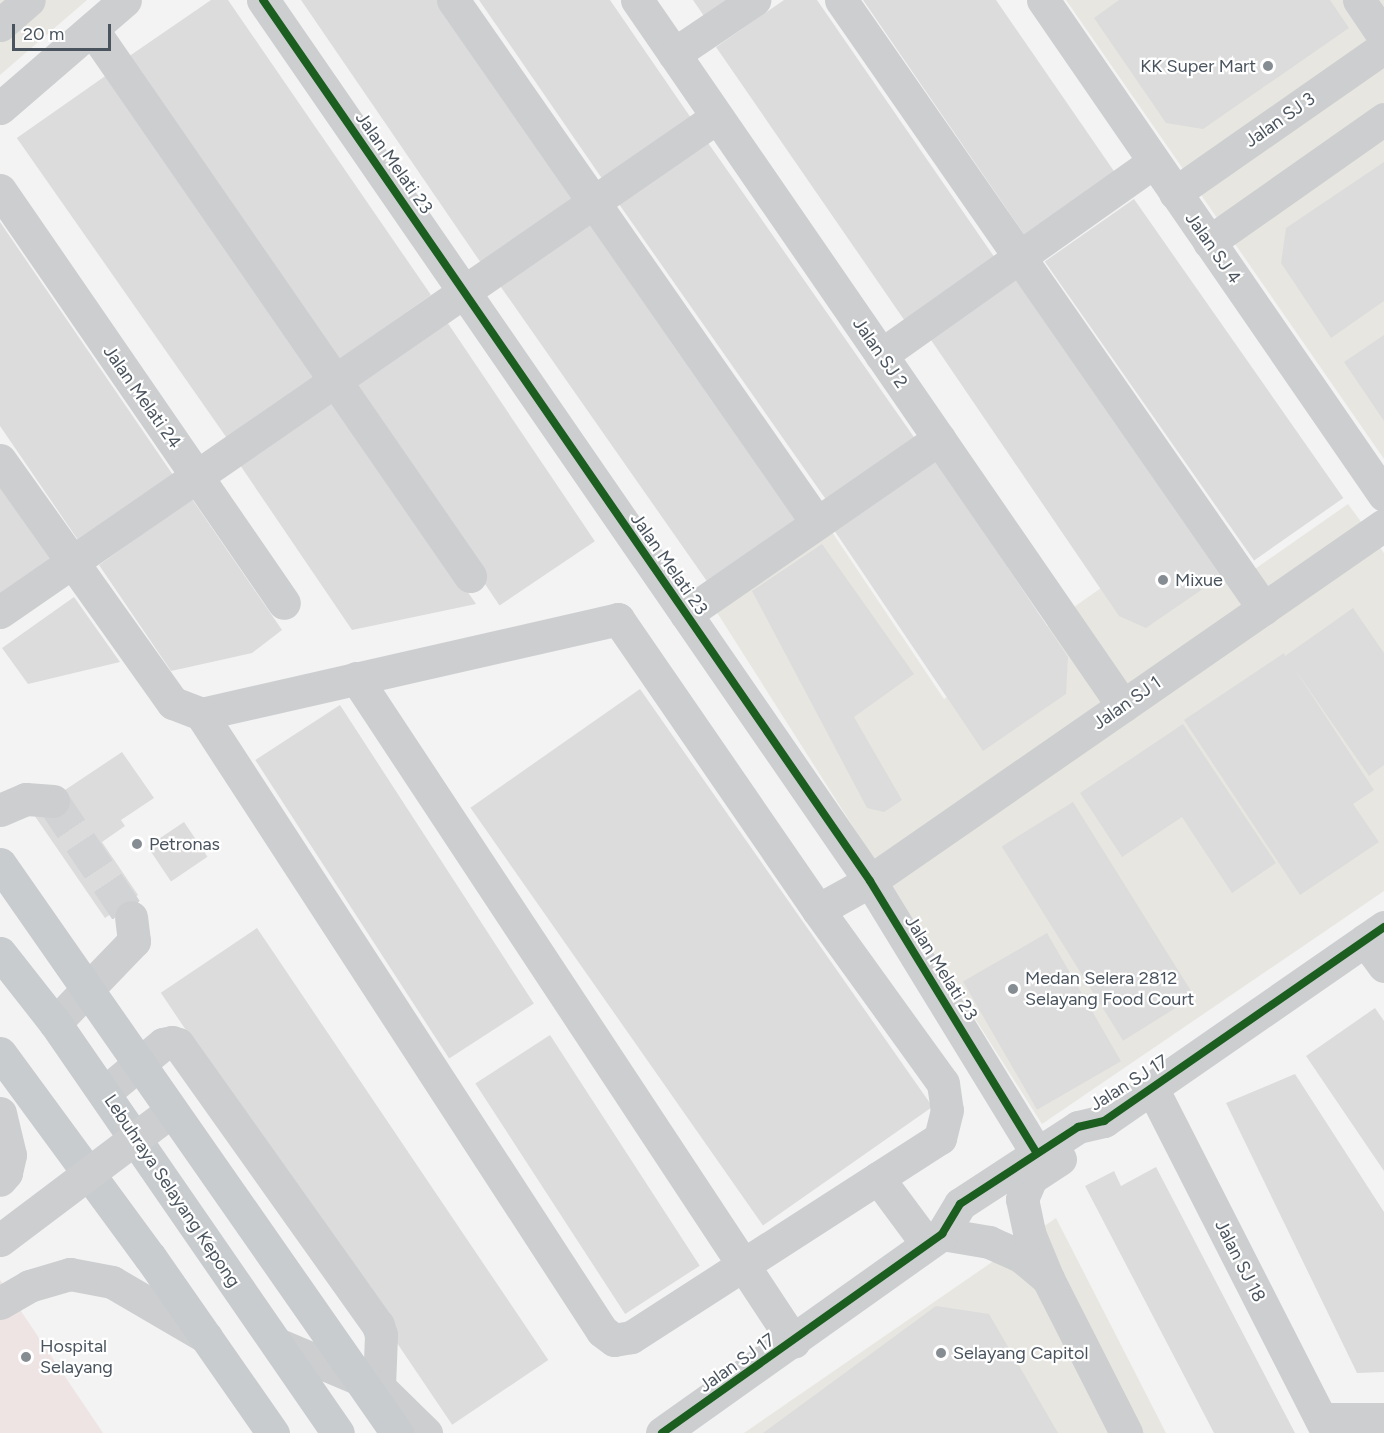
<!DOCTYPE html>
<html>
<head>
<meta charset="utf-8">
<style>
  body { margin:0 }
  #map { position:relative; width:1384px; height:1433px; overflow:hidden; background:#f3f3f3; font-family:Figtree,sans-serif }
  div>[style] { position:absolute }
  .commercial>* { inset:0; background:#e7e6e1 }
  .medical>* { inset:0; background:#ede4e3 }
  .building>* { inset:0; background:#dcdcdd; transform-origin:0 0 }
  .minor-tunnel>* { height:33px; margin-top:-16.5px; transform-origin:0; background:repeating-linear-gradient(90deg,#d1d3d5 0 33px,transparent 0 49px) }
  .minor>* { height:33px; margin:-16.5px; padding:0 16.5px; transform-origin:16.5px; border-radius:16.5px; background:#ccced0 }
  .major>* { height:33px; margin:-16.5px; padding:0 16.5px; transform-origin:16.5px; border-radius:16.5px; background:#c8ccce }
  .minor-bridge>* { height:33px; margin:-16.5px; padding:0 16.5px; transform-origin:16.5px; border-radius:16.5px; background:#ccced0 }
  .major-bridge>* { height:33px; margin:-16.5px; padding:0 16.5px; transform-origin:16.5px; border-radius:16.5px; background:#c8ccce }
  .cycleway>* { height:8px; margin:-4px; padding:0 4px; transform-origin:4px; border-radius:4px; background:#1b5e20 }
  .dots>* { width:16px; height:16px; translate:-50% -50%; box-sizing:border-box; border:3px solid #fff; border-radius:50% }
  span { translate:-50% -50%; white-space:nowrap; text-align:center; line-height:1.15; -webkit-text-stroke:4.5px #fff; paint-order:stroke }
  .poi-label { font-size:18px; color:#4a545e }
  .right { translate:-100% -50%; text-align:right }
  .left { translate:0 -50%; text-align:left }
  .street-label { font-size:18px; color:#4a545e }
  .scale { position:absolute; left:12px; top:24px; width:99px; height:27px; box-sizing:border-box; border:3px solid #4a545e; border-top:0; padding-left:8px; font-size:18px; line-height:21px; white-space:nowrap; color:#4a545e; -webkit-text-stroke:4px #fff; paint-order:stroke }
</style>
</head>
<body>
<div id="map">
  <div class="commercial">
    <div style="clip-path:polygon(0 0,87px 0,0 75px)"></div>
    <div style="clip-path:polygon(1066px 0,1384px 0,1384px 459px)"></div>
    <div style="clip-path:polygon(1348px 504px,1384px 553px,1384px 891px,1042px 1124px,716px 611px,830px 529px,944px 699px,1210px 511px,1252px 571px)"></div>
    <div style="clip-path:polygon(1056px 1218px,1166px 1433px,744px 1433px)"></div>
  </div>
  <div class="medical">
    <div style="clip-path:polygon(0 1280px,103px 1433px,0 1433px)"></div>
  </div>
  <div class="building">
    <div style="clip-path:polygon(211px 0,228px 0,431px 295px,337px 361px,128px 57px)"></div>
    <div style="clip-path:polygon(301px 0,440px 0,576px 197px,481px 263px)"></div>
    <div style="clip-path:polygon(479px 0,610px 0,691px 118px,603px 180px)"></div>
    <div style="clip-path:polygon(693px 0,733px 0,706px 19px)"></div>
    <div style="clip-path:polygon(784px 0,817px 0,997px 261px,907px 324px,716px 47px)"></div>
    <div style="clip-path:polygon(863px 0,996px 0,1118px 177px,1028px 240px)"></div>
    <div style="clip-path:polygon(1119px 0,1330px 0,1349px 28px,1203px 129px,1166px 123px,1094px 18px)"></div>
    <div style="left:111px;top:72px;width:368px;height:115px;rotate:55deg"></div>
    <div style="left:706px;top:140px;width:367px;height:108px;rotate:55deg"></div>
    <div style="clip-path:polygon(1384px 162px,1384px 301px,1331px 338px,1281px 263px,1286px 228px)"></div>
    <div style="left:1134px;top:199px;width:365px;height:109px;rotate:55deg"></div>
    <div style="left:593px;top:218px;width:368px;height:115px;rotate:55deg"></div>
    <div style="clip-path:polygon(0 222px,173px 475px,78px 540px,0 426px)"></div>
    <div style="clip-path:polygon(1018px 275px,1223px 575px,1146px 628px,1119px 616px,929px 337px)"></div>
    <div style="left:445px;top:319px;width:268px;height:115px;rotate:56deg"></div>
    <div style="clip-path:polygon(1384px 335px,1384px 421px,1344px 362px)"></div>
    <div style="clip-path:polygon(335px 399px,476px 604px,352px 630px,240px 465px)"></div>
    <div style="clip-path:polygon(934px 458px,1068px 657px,1066px 694px,983px 751px,832px 527px)"></div>
    <div style="clip-path:polygon(0 481px,54px 561px,0 599px)"></div>
    <div style="clip-path:polygon(192px 499px,282px 630px,252px 653px,171px 671px,99px 565px)"></div>
    <div style="clip-path:polygon(822px 544px,914px 674px,854px 717px,902px 800px,884px 812px,867px 808px,752px 591px)"></div>
    <div style="clip-path:polygon(74px 597px,120px 662px,28px 684px,2px 648px)"></div>
    <div style="clip-path:polygon(1353px 608px,1384px 653px,1384px 765px,1369px 776px,1294px 668px,1374px 790px,1353px 804px,1379px 842px,1300px 895px,1184px 720px,1284px 653px,1285px 656px)"></div>
    <div style="left:640px;top:689px;width:510px;height:207px;rotate:55deg"></div>
    <div style="left:340px;top:705px;width:356px;height:101px;rotate:57deg"></div>
    <div style="clip-path:polygon(1183px 724px,1276px 863px,1232px 893px,1182px 817px,1122px 857px,1080px 793px)"></div>
    <div style="clip-path:polygon(122px 752px,154px 798px,121px 820px,125px 826px,102px 842px,138px 895px,105px 918px,32px 812px)"></div>
    <div style="left:1073px;top:802px;width:229px;height:84px;rotate:58deg"></div>
    <div style="left:184px;top:822px;width:42px;height:44px;rotate:56deg"></div>
    <div style="left:257px;top:928px;width:521px;height:116px;rotate:56deg"></div>
    <div style="left:1047px;top:933px;width:148px;height:97px;rotate:60deg"></div>
    <div style="clip-path:polygon(1375px 1008px,1384px 1021px,1384px 1171px,1306px 1056px)"></div>
    <div style="left:550px;top:1035px;width:275px;height:89px;rotate:57deg"></div>
    <div style="clip-path:polygon(1295px 1074px,1384px 1212px,1384px 1372px,1357px 1373px,1226px 1103px)"></div>
    <div style="clip-path:polygon(1156px 1167px,1295px 1433px,1214px 1433px,1085px 1186px,1114px 1171px,1121px 1186px)"></div>
    <div style="clip-path:polygon(936px 1306px,989px 1314px,1058px 1433px,763px 1433px)"></div>
  </div>
  <div class="minor-tunnel">
    <div style="left:53px;top:801px;width:140px;rotate:56.1deg"></div>
  </div>
  <div class="minor">
    <div style="left:263px;top:0;width:1070px;rotate:55.43deg"></div>
    <div style="left:870px;top:881px;width:319px;rotate:58.5deg"></div>
    <div style="left:453px;top:0;width:637px;rotate:55.16deg"></div>
    <div style="left:637px;top:0;width:857px;rotate:55.46deg"></div>
    <div style="left:841px;top:0;width:741px;rotate:55.22deg"></div>
    <div style="left:1043px;top:0;width:601px;rotate:55.44deg"></div>
    <div style="left:1359px;top:0;width:45px;rotate:56deg"></div>
    <div style="left:0;top:25px;width:38px;rotate:-41deg"></div>
    <div style="left:92px;top:29px;width:665px;rotate:55.35deg"></div>
    <div style="left:674px;top:54px;width:97px;rotate:-34deg"></div>
    <div style="left:0;top:108px;width:165px;rotate:-40.8deg"></div>
    <div style="left:0;top:190px;width:501px;rotate:55.49deg"></div>
    <div style="left:1175px;top:193px;width:255px;rotate:-34.9deg"></div>
    <div style="left:1209px;top:242px;width:214px;rotate:-35.1deg"></div>
    <div style="left:881px;top:355px;width:334px;rotate:-35.3deg"></div>
    <div style="left:0;top:460px;width:298px;rotate:54.6deg"></div>
    <div style="left:173px;top:703px;width:30px;rotate:21deg"></div>
    <div style="left:201px;top:714px;width:428px;rotate:-12.8deg"></div>
    <div style="left:618px;top:619px;width:353px;rotate:55.5deg"></div>
    <div style="left:818px;top:910px;width:213px;rotate:54.2deg"></div>
    <div style="left:943px;top:1083px;width:27px;rotate:82deg"></div>
    <div style="left:947px;top:1110px;width:29px;rotate:104deg"></div>
    <div style="left:940px;top:1138px;width:368px;rotate:147.2deg"></div>
    <div style="left:631px;top:1337px;width:17px;rotate:170deg"></div>
    <div style="left:614px;top:1340px;width:15px;rotate:-143deg"></div>
    <div style="left:602px;top:1331px;width:736px;rotate:-123.02deg"></div>
    <div style="left:0;top:612px;width:871px;rotate:-34.62deg"></div>
    <div style="left:686px;top:614px;width:308px;rotate:-34.7deg"></div>
    <div style="left:356px;top:678px;width:795px;rotate:56.59deg"></div>
    <div style="left:0;top:810px;width:28px;rotate:-23deg"></div>
    <div style="left:26px;top:799px;width:27px;rotate:4deg"></div>
    <div style="left:818px;top:910px;width:60px;rotate:-29.1deg"></div>
    <div style="left:870px;top:881px;width:625px;rotate:-34.71deg"></div>
    <div style="left:1365px;top:940px;width:32px;rotate:54deg"></div>
    <div style="left:55px;top:1023px;width:114px;rotate:-46.1deg"></div>
    <div style="left:134px;top:941px;width:24px;rotate:-97deg"></div>
    <div style="left:1152px;top:1088px;width:387px;rotate:63deg"></div>
    <div style="left:104px;top:1093px;width:77px;rotate:-39.7deg"></div>
    <div style="left:163px;top:1044px;width:9px;rotate:-13deg"></div>
    <div style="left:172px;top:1042px;width:6px;rotate:18deg"></div>
    <div style="left:178px;top:1044px;width:345px;rotate:54.6deg"></div>
    <div style="left:378px;top:1325px;width:10px;rotate:73deg"></div>
    <div style="left:381px;top:1335px;width:52px;rotate:92.2deg"></div>
    <div style="left:0;top:1113px;width:43px;rotate:76.6deg"></div>
    <div style="left:10px;top:1155px;width:18px;rotate:103deg"></div>
    <div style="left:6px;top:1173px;width:9px;rotate:131deg"></div>
    <div style="left:1060px;top:1159px;width:35px;rotate:147deg"></div>
    <div style="left:1031px;top:1178px;width:23px;rotate:113deg"></div>
    <div style="left:1022px;top:1199px;width:35px;rotate:78deg"></div>
    <div style="left:1029px;top:1233px;width:50px;rotate:67.6deg"></div>
    <div style="left:1048px;top:1279px;width:173px;rotate:63.1deg"></div>
    <div style="left:878px;top:1178px;width:82px;rotate:53.4deg"></div>
    <div style="left:942px;top:1234px;width:48px;rotate:9.7deg"></div>
    <div style="left:989px;top:1242px;width:36px;rotate:24deg"></div>
    <div style="left:1022px;top:1257px;width:34px;rotate:40deg"></div>
    <div style="left:0;top:1303px;width:34px;rotate:-30deg"></div>
    <div style="left:29px;top:1286px;width:43px;rotate:-16.3deg"></div>
    <div style="left:70px;top:1274px;width:43px;rotate:10.8deg"></div>
    <div style="left:112px;top:1282px;width:109px;rotate:30.3deg"></div>
    <div style="left:277px;top:1344px;width:111px;rotate:22.9deg"></div>
    <div style="left:379px;top:1387px;width:66px;rotate:44.4deg"></div>
    <div style="left:1321px;top:1419px;width:63px"></div>
    <div style="left:662px;top:1433px;width:344px;rotate:-35.4deg"></div>
    <div style="left:942px;top:1234px;width:35px;rotate:-59deg"></div>
    <div style="left:960px;top:1204px;width:141px;rotate:-33.1deg"></div>
    <div style="left:1078px;top:1127px;width:27px;rotate:-13deg"></div>
    <div style="left:1104px;top:1121px;width:341px;rotate:-34.7deg"></div>
  </div>
  <div class="major">
    <div style="left:0;top:953px;width:89px;rotate:51.8deg"></div>
    <div style="left:55px;top:1023px;width:498px;rotate:55.4deg"></div>
    <div style="left:0;top:1053px;width:253px;rotate:53.7deg"></div>
    <div style="left:150px;top:1257px;width:215px;rotate:55.1deg"></div>
  </div>
  <div class="minor-bridge">
    <div style="left:0;top:1240px;width:214px;rotate:-37deg"></div>
  </div>
  <div class="major-bridge">
    <div style="left:0;top:864px;width:694px;rotate:55.1deg"></div>
  </div>
  <div class="cycleway">
    <div style="left:263px;top:0;width:1070px;rotate:55.43deg"></div>
    <div style="left:870px;top:881px;width:319px;rotate:58.5deg"></div>
    <div style="left:662px;top:1433px;width:344px;rotate:-35.4deg"></div>
    <div style="left:942px;top:1234px;width:35px;rotate:-59deg"></div>
    <div style="left:960px;top:1204px;width:141px;rotate:-33.1deg"></div>
    <div style="left:1078px;top:1127px;width:27px;rotate:-13deg"></div>
    <div style="left:1104px;top:1121px;width:341px;rotate:-34.7deg"></div>
  </div>
  <div class="dots">
    <div style="left:1268px;top:66px;background:#858c92"></div>
    <div style="left:1163px;top:580px;background:#858c92"></div>
    <div style="left:137px;top:844px;background:#858c92"></div>
    <div style="left:1013px;top:989px;background:#858c92"></div>
    <div style="left:941px;top:1353px;background:#858c92"></div>
    <div style="left:26px;top:1357px;background:#858c92"></div>
  </div>
  <div class="poi-label">
    <span class="right" style="left:1256px;top:66px">KK Super Mart</span>
    <span class="left" style="left:1175px;top:580px">Mixue</span>
    <span class="left" style="left:149px;top:844px">Petronas</span>
    <span class="left" style="left:1025px;top:989px">Medan Selera 2812<br>Selayang Food Court</span>
    <span class="left" style="left:40px;top:1357px">Hospital<br>Selayang</span>
    <span class="left" style="left:953px;top:1353px">Selayang Capitol</span>
  </div>
  <div class="street-label">
    <span style="left:1280px;top:120px;rotate:-35deg">Jalan SJ 3</span>
    <span style="left:394px;top:163px;rotate:55deg">Jalan Melati 23</span>
    <span style="left:1213px;top:248px;rotate:55deg">Jalan SJ 4</span>
    <span style="left:880px;top:353px;rotate:55deg">Jalan SJ 2</span>
    <span style="left:142px;top:397px;rotate:55deg">Jalan Melati 24</span>
    <span style="left:669px;top:564px;rotate:55deg">Jalan Melati 23</span>
    <span style="left:1127px;top:703px;rotate:-35deg">Jalan SJ 1</span>
    <span style="left:941px;top:968px;rotate:58deg">Jalan Melati 23</span>
    <span style="left:1129px;top:1083px;rotate:-32deg">Jalan SJ 17</span>
    <span style="left:172px;top:1191px;rotate:56deg">Lebuhraya Selayang Kepong</span>
    <span style="left:1240px;top:1261px;rotate:63deg">Jalan SJ 18</span>
    <span style="left:737px;top:1363px;rotate:-35deg">Jalan SJ 17</span>
  </div>
  <div class="scale">20 m</div>
</div>
</body>
</html>
